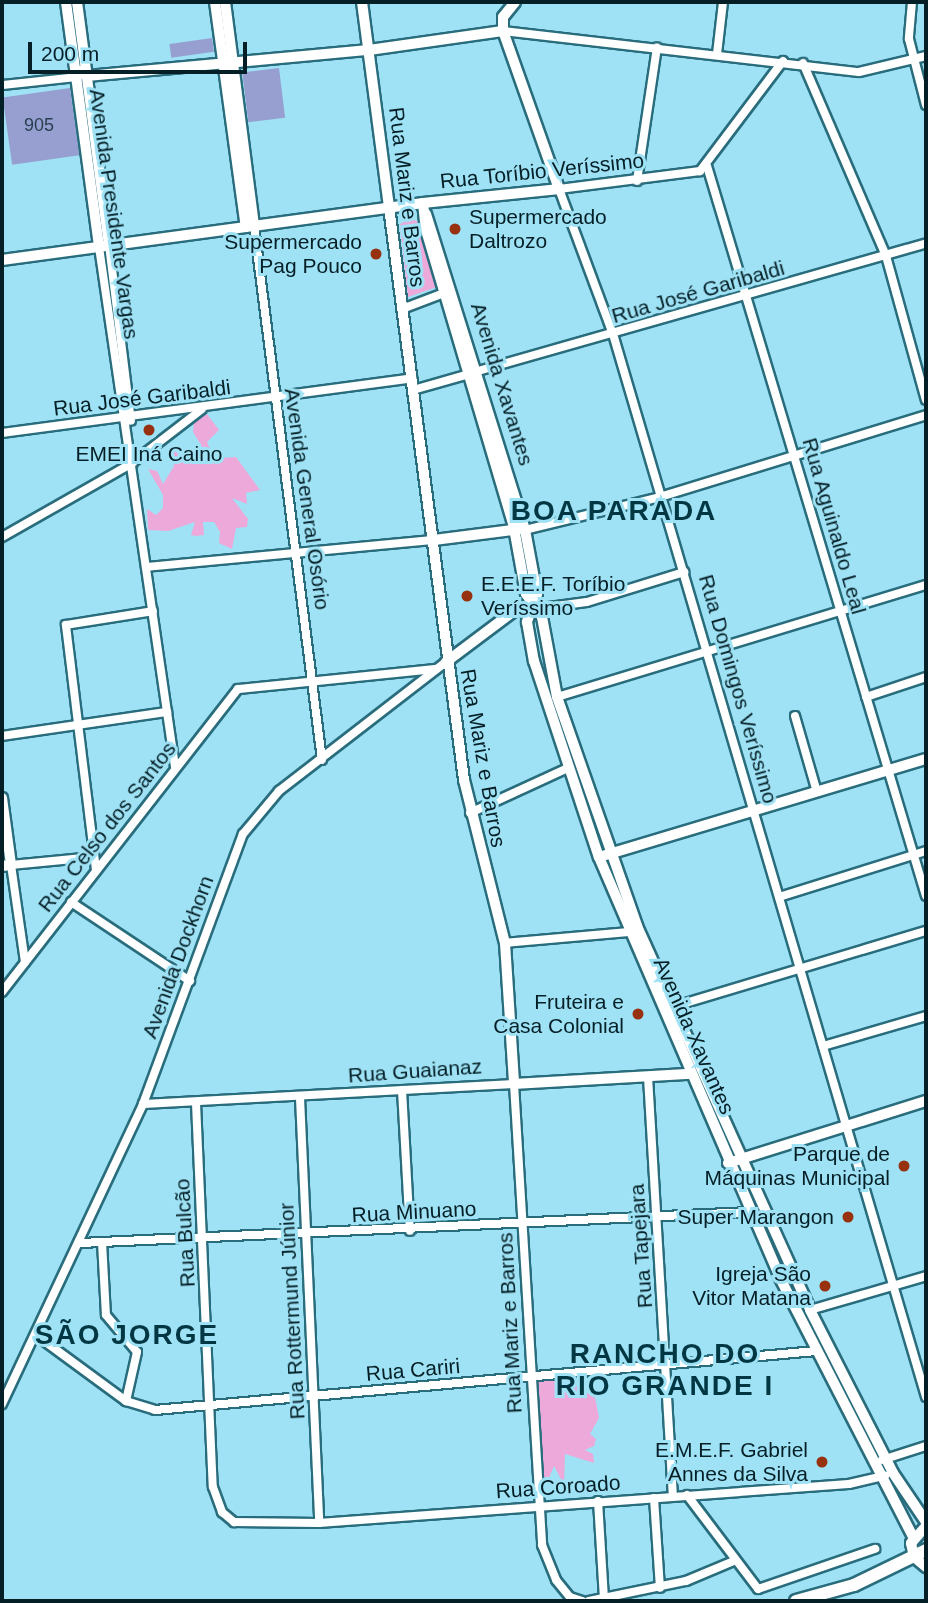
<!DOCTYPE html>
<html>
<head>
<meta charset="utf-8">
<style>
  body { margin:0 }
  #map { position:relative; width:928px; height:1603px; overflow:hidden; background:#9fe2f5; font-family:Arial,sans-serif }
  div>[style] { position:absolute }
  .green>* { inset:0; background:#eda9da }
  .building>* { inset:0; background:#969fcf; transform-origin:0 0 }
  .roads { filter:drop-shadow(2px 0 #296d7d) drop-shadow(-2px 0 #296d7d) drop-shadow(0 2px #296d7d) drop-shadow(0 -2px #296d7d) }
  .minor>* { height:8px; margin:-4px; padding:0 4px; transform-origin:4px; border-radius:4px; background:#fff }
  .tertiary>* { height:10px; margin:-5px; padding:0 5px; transform-origin:5px; border-radius:5px; background:#fff }
  .secondary>* { height:10px; margin:-5px; padding:0 5px; transform-origin:5px; border-radius:5px; background:#fff }
  .primary>* { height:12px; margin:-6px; padding:0 6px; transform-origin:6px; border-radius:6px; background:#fff }
  .dots>* { width:19px; height:19px; translate:-50% -50%; box-sizing:border-box; border:4px solid #9fe2f5; border-radius:50% }
  span { translate:-50% -50%; white-space:nowrap; text-align:center; line-height:1.15; -webkit-text-stroke:6px #9fe2f5; paint-order:stroke }
  .number-label { font-size:18px; color:#283f50 }
  .number-label span { -webkit-text-stroke-width:0 }
  .street-label { font-size:21px; color:#041f26 }
  .poi-label { font-size:21px; color:#041f26 }
  .left { translate:0 -50%; text-align:left }
  .right { translate:-100% -50%; text-align:right }
  .district-label { font-size:28px; color:#003743; font-weight:700; letter-spacing:2px }
  .frame { position:absolute; inset:0; border:4px solid #041f26; pointer-events:none }
  .scale { position:absolute; left:28px; top:42px; width:219px; height:32px; box-sizing:border-box; border:4px solid #041f26; border-top:0; padding-left:9px; font-size:21px; line-height:24px; white-space:nowrap; color:#041f26; -webkit-text-stroke:5px #9fe2f5; paint-order:stroke }
</style>
</head>
<body>
<div id="map">
  <div class="green">
    <div style="clip-path:polygon(412px 219px,418px 222px,437px 287px,408px 297px,400px 224px)"></div>
    <div style="clip-path:polygon(207px 414px,219px 430px,207px 442px,211px 451px,222px 458px,236px 457px,260px 490px,246px 493px,247px 504px,232px 498px,248px 519px,247px 527px,236px 528px,232px 549px,219px 543px,220px 532px,214px 522px,203px 522px,204px 535px,196px 536px,191px 535px,195px 522px,168px 531px,148px 530px,147px 509px,156px 515px,163px 508px,163px 495px,148px 469px,157px 471px,163px 484px,174px 466px,170px 444px,181px 458px,206px 453px,193px 432px,194px 422px)"></div>
    <div style="clip-path:polygon(574px 1376px,580px 1389px,595px 1397px,599px 1418px,590px 1434px,596px 1439px,594px 1446px,585px 1450px,593px 1454px,594px 1463px,565px 1454px,564px 1485px,554px 1466px,549px 1478px,544px 1477px,535px 1386px,538px 1380px)"></div>
  </div>
  <div class="building">
    <div style="left:212px;top:38px;width:14px;height:43px;rotate:82deg"></div>
    <div style="left:279px;top:68px;width:50px;height:37px;rotate:83deg"></div>
    <div style="left:70px;top:88px;width:68px;height:68px;rotate:82deg"></div>
  </div>
  <div class="roads">
    <div class="minor">
      <div style="left:912px;top:2px;width:37px;rotate:95deg"></div>
      <div style="left:909px;top:39px;width:68px;rotate:75.6deg"></div>
      <div style="left:503px;top:31px;width:358px;rotate:6.6deg"></div>
      <div style="left:859px;top:72px;width:69px;rotate:-13.4deg"></div>
      <div style="left:717px;top:54px;width:52px;rotate:-83.4deg"></div>
      <div style="left:783px;top:61px;width:138px;rotate:127deg"></div>
      <div style="left:700px;top:171px;width:142px;rotate:172.7deg"></div>
      <div style="left:559px;top:189px;width:155px;rotate:69.6deg"></div>
      <div style="left:613px;top:334px;width:1108px;rotate:73.59deg"></div>
      <div style="left:803px;top:63px;width:210px;rotate:66.7deg"></div>
      <div style="left:886px;top:256px;width:149px;rotate:74.5deg"></div>
      <div style="left:2px;top:85px;width:75px;rotate:-6.1deg"></div>
      <div style="left:707px;top:166px;width:762px;rotate:73.3deg"></div>
      <div style="left:637px;top:181px;width:135px;rotate:-81.5deg"></div>
      <div style="left:254px;top:226px;width:538px;rotate:82.74deg"></div>
      <div style="left:109px;top:245px;width:177px;rotate:82.9deg"></div>
      <div style="left:99px;top:247px;width:526px;rotate:81.68deg"></div>
      <div style="left:402px;top:309px;width:45px;rotate:-20.9deg"></div>
      <div style="left:478px;top:371px;width:466px;rotate:-15.9deg"></div>
      <div style="left:413px;top:390px;width:58px;rotate:-15.9deg"></div>
      <div style="left:2px;top:433px;width:414px;rotate:-7.6deg"></div>
      <div style="left:525px;top:530px;width:139px;rotate:-13.7deg"></div>
      <div style="left:660px;top:497px;width:278px;rotate:-17.1deg"></div>
      <div style="left:2px;top:537px;width:150px;rotate:-29.6deg"></div>
      <div style="left:132px;top:463px;width:88px;rotate:-37.6deg"></div>
      <div style="left:146px;top:567px;width:289px;rotate:-5.4deg"></div>
      <div style="left:534px;top:609px;width:53px;rotate:-7.5deg"></div>
      <div style="left:587px;top:602px;width:102px;rotate:-17.2deg"></div>
      <div style="left:557px;top:697px;width:386px;rotate:-16.9deg"></div>
      <div style="left:866px;top:697px;width:63px;rotate:-18.4deg"></div>
      <div style="left:795px;top:716px;width:79px;rotate:73.9deg"></div>
      <div style="left:2px;top:736px;width:167px;rotate:-8.3deg"></div>
      <div style="left:470px;top:813px;width:108px;rotate:-24.7deg"></div>
      <div style="left:96px;top:870px;width:247px;rotate:-97deg"></div>
      <div style="left:66px;top:625px;width:88px;rotate:-9.1deg"></div>
      <div style="left:779px;top:897px;width:154px;rotate:-17.4deg"></div>
      <div style="left:71px;top:902px;width:143px;rotate:33.6deg"></div>
      <div style="left:505px;top:943px;width:123px;rotate:-5.1deg"></div>
      <div style="left:25px;top:962px;width:98px;rotate:-98.2deg"></div>
      <div style="left:11px;top:865px;width:83px;rotate:-5.5deg"></div>
      <div style="left:2px;top:992px;width:384px;rotate:-52.1deg"></div>
      <div style="left:238px;top:689px;width:199px;rotate:-5.8deg"></div>
      <div style="left:672px;top:1007px;width:265px;rotate:-16.7deg"></div>
      <div style="left:823px;top:1046px;width:107px;rotate:-16.2deg"></div>
      <div style="left:648px;top:1077px;width:420px;rotate:86.6deg"></div>
      <div style="left:402px;top:1090px;width:141px;rotate:86.8deg"></div>
      <div style="left:300px;top:1098px;width:425px;rotate:87.4deg"></div>
      <div style="left:196px;top:1103px;width:384px;rotate:87.5deg"></div>
      <div style="left:213px;top:1487px;width:27px;rotate:70deg"></div>
      <div style="left:222px;top:1512px;width:16px;rotate:40deg"></div>
      <div style="left:234px;top:1522px;width:85px;rotate:0.7deg"></div>
      <div style="left:319px;top:1523px;width:531px;rotate:-4.21deg"></div>
      <div style="left:849px;top:1484px;width:37px;rotate:-13deg"></div>
      <div style="left:143px;top:1104px;width:372px;rotate:-3.1deg"></div>
      <div style="left:514px;top:1084px;width:462px;rotate:86.5deg"></div>
      <div style="left:542px;top:1545px;width:38px;rotate:68deg"></div>
      <div style="left:556px;top:1580px;width:22px;rotate:51deg"></div>
      <div style="left:570px;top:1597px;width:13px;rotate:18deg"></div>
      <div style="left:102px;top:1242px;width:73px;rotate:86.9deg"></div>
      <div style="left:106px;top:1315px;width:48px;rotate:50deg"></div>
      <div style="left:137px;top:1352px;width:50px;rotate:102.7deg"></div>
      <div style="left:80px;top:1243px;width:671px;rotate:-2.65deg"></div>
      <div style="left:810px;top:1310px;width:121px;rotate:-16.3deg"></div>
      <div style="left:36px;top:1335px;width:112px;rotate:36.3deg"></div>
      <div style="left:126px;top:1401px;width:30px;rotate:17deg"></div>
      <div style="left:155px;top:1410px;width:664px;rotate:-5.1deg"></div>
      <div style="left:2px;top:1404px;width:331px;rotate:-64.8deg"></div>
      <div style="left:143px;top:1104px;width:288px;rotate:-69.7deg"></div>
      <div style="left:243px;top:834px;width:56px;rotate:-50.1deg"></div>
      <div style="left:279px;top:791px;width:211px;rotate:-37.7deg"></div>
      <div style="left:882px;top:1460px;width:46px;rotate:-17.7deg"></div>
      <div style="left:687px;top:1495px;width:118px;rotate:52.9deg"></div>
      <div style="left:758px;top:1589px;width:124px;rotate:-18.9deg"></div>
      <div style="left:654px;top:1498px;width:90px;rotate:86.2deg"></div>
      <div style="left:598px;top:1501px;width:98px;rotate:86.5deg"></div>
      <div style="left:589px;top:1601px;width:99px;rotate:-11.7deg"></div>
      <div style="left:686px;top:1581px;width:54px;rotate:-22.8deg"></div>
    </div>
    <div class="tertiary">
      <div style="left:66px;top:2px;width:247px;rotate:82.3deg"></div>
      <div style="left:77px;top:2px;width:245px;rotate:82.5deg"></div>
      <div style="left:77px;top:77px;width:7px;rotate:-56deg"></div>
      <div style="left:81px;top:71px;width:8px;rotate:40deg"></div>
      <div style="left:87px;top:76px;width:283px;rotate:-5.3deg"></div>
      <div style="left:369px;top:50px;width:135px;rotate:-8.1deg"></div>
      <div style="left:423px;top:203px;width:137px;rotate:-5.9deg"></div>
      <div style="left:559px;top:189px;width:168px;rotate:-109.5deg"></div>
      <div style="left:503px;top:31px;width:14px;rotate:-90deg"></div>
      <div style="left:503px;top:17px;width:19px;rotate:-51deg"></div>
      <div style="left:389px;top:207px;width:578px;rotate:82.54deg"></div>
      <div style="left:464px;top:780px;width:168px;rotate:75.9deg"></div>
      <div style="left:505px;top:943px;width:141px;rotate:86.3deg"></div>
      <div style="left:514px;top:1084px;width:176px;rotate:-3.3deg"></div>
      <div style="left:434px;top:540px;width:87px;rotate:-7.3deg"></div>
      <div style="left:446px;top:662px;width:85px;rotate:-36.9deg"></div>
      <div style="left:514px;top:611px;width:19px;rotate:-6deg"></div>
      <div style="left:2px;top:798px;width:68px;rotate:82.3deg"></div>
      <div style="left:11px;top:865px;width:9px;rotate:174deg"></div>
      <div style="left:599px;top:857px;width:341px;rotate:-16.7deg"></div>
      <div style="left:728px;top:1163px;width:207px;rotate:-17.4deg"></div>
    </div>
    <div class="secondary">
      <div style="left:215px;top:2px;width:227px;rotate:82.2deg"></div>
      <div style="left:225px;top:2px;width:226px;rotate:82.6deg"></div>
      <div style="left:362px;top:2px;width:207px;rotate:82.5deg"></div>
      <div style="left:426px;top:214px;width:331px;rotate:72.6deg"></div>
      <div style="left:525px;top:530px;width:65px;rotate:79.4deg"></div>
      <div style="left:537px;top:594px;width:30px;rotate:110deg"></div>
      <div style="left:527px;top:622px;width:40px;rotate:80deg"></div>
      <div style="left:534px;top:661px;width:206px;rotate:71.7deg"></div>
      <div style="left:599px;top:857px;width:458px;rotate:66.7deg"></div>
      <div style="left:780px;top:1278px;width:291px;rotate:62.8deg"></div>
      <div style="left:2px;top:260px;width:425px;rotate:-7.7deg"></div>
      <div style="left:423px;top:203px;width:27px;rotate:84deg"></div>
      <div style="left:426px;top:230px;width:311px;rotate:73.5deg"></div>
      <div style="left:514px;top:528px;width:67px;rotate:79.7deg"></div>
      <div style="left:526px;top:594px;width:28px;rotate:55deg"></div>
      <div style="left:542px;top:617px;width:81px;rotate:79.4deg"></div>
      <div style="left:557px;top:697px;width:243px;rotate:70.7deg"></div>
      <div style="left:637px;top:926px;width:421px;rotate:65.7deg"></div>
      <div style="left:810px;top:1310px;width:183px;rotate:63deg"></div>
      <div style="left:893px;top:1473px;width:59px;rotate:56deg"></div>
      <div style="left:926px;top:1526px;width:23px;rotate:131deg"></div>
      <div style="left:911px;top:1543px;width:14px;rotate:78deg"></div>
      <div style="left:914px;top:1557px;width:16px;rotate:40deg"></div>
    </div>
    <div class="primary">
      <div style="left:796px;top:1601px;width:60px;rotate:-15.4deg"></div>
      <div style="left:854px;top:1585px;width:80px;rotate:-25.9deg"></div>
    </div>
  </div>
  <div class="dots">
    <div style="left:455px;top:229px;background:#983110"></div>
    <div style="left:376px;top:254px;background:#983110"></div>
    <div style="left:149px;top:430px;background:#983110"></div>
    <div style="left:467px;top:596px;background:#983110"></div>
    <div style="left:638px;top:1014px;background:#983110"></div>
    <div style="left:904px;top:1166px;background:#983110"></div>
    <div style="left:848px;top:1217px;background:#983110"></div>
    <div style="left:825px;top:1286px;background:#983110"></div>
    <div style="left:822px;top:1462px;background:#983110"></div>
  </div>
  <div class="number-label">
    <span style="left:39px;top:125px">905</span>
  </div>
  <div class="street-label">
    <span style="left:542px;top:171px;rotate:-6deg">Rua Toríbio Veríssimo</span>
    <span style="left:407px;top:197px;rotate:83deg">Rua Mariz e Barros</span>
    <span style="left:114px;top:214px;rotate:82deg">Avenida Presidente Vargas</span>
    <span style="left:698px;top:292px;rotate:-16deg">Rua José Garibaldi</span>
    <span style="left:502px;top:384px;rotate:73deg">Avenida Xavantes</span>
    <span style="left:142px;top:398px;rotate:-7deg">Rua José Garibaldi</span>
    <span style="left:307px;top:499px;rotate:82deg">Avenida General Osório</span>
    <span style="left:834px;top:526px;rotate:74deg">Rua Aguinaldo Leal</span>
    <span style="left:738px;top:689px;rotate:74deg">Rua Domingos Veríssimo</span>
    <span style="left:483px;top:758px;rotate:80deg">Rua Mariz e Barros</span>
    <span style="left:107px;top:827px;rotate:-52deg">Rua Celso dos Santos</span>
    <span style="left:178px;top:957px;rotate:-70deg">Avenida Dockhorn</span>
    <span style="left:694px;top:1036px;rotate:66deg">Avenida Xavantes</span>
    <span style="left:415px;top:1071px;rotate:-4deg">Rua Guaianaz</span>
    <span style="left:414px;top:1212px;rotate:-3deg">Rua Minuano</span>
    <span style="left:185px;top:1233px;rotate:-93deg">Rua Bulcão</span>
    <span style="left:641px;top:1246px;rotate:-94deg">Rua Tapejara</span>
    <span style="left:292px;top:1311px;rotate:-93deg">Rua Rottermund Júnior</span>
    <span style="left:510px;top:1323px;rotate:-93deg">Rua Mariz e Barros</span>
    <span style="left:413px;top:1370px;rotate:-5deg">Rua Cariri</span>
    <span style="left:558px;top:1487px;rotate:-4deg">Rua Coroado</span>
  </div>
  <div class="poi-label">
    <span class="left" style="left:469px;top:229px">Supermercado<br>Daltrozo</span>
    <span class="right" style="left:362px;top:254px">Supermercado<br>Pag Pouco</span>
    <span style="left:149px;top:454px">EMEI Iná Caino</span>
    <span class="left" style="left:481px;top:596px">E.E.E.F. Toríbio<br>Veríssimo</span>
    <span class="right" style="left:624px;top:1014px">Fruteira e<br>Casa Colonial</span>
    <span class="right" style="left:890px;top:1166px">Parque de<br>Máquinas Municipal</span>
    <span class="right" style="left:834px;top:1217px">Super Marangon</span>
    <span class="right" style="left:811px;top:1286px">Igreja São<br>Vitor Matana</span>
    <span class="right" style="left:808px;top:1462px">E.M.E.F. Gabriel<br>Annes da Silva</span>
  </div>
  <div class="district-label">
    <span style="left:614px;top:511px">BOA PARADA</span>
    <span style="left:127px;top:1335px">SÃO JORGE</span>
    <span style="left:665px;top:1370px">RANCHO DO<br>RIO GRANDE I</span>
  </div>
  <div class="frame"></div>
  <div class="scale">200 m</div>
</div>
</body>
</html>
